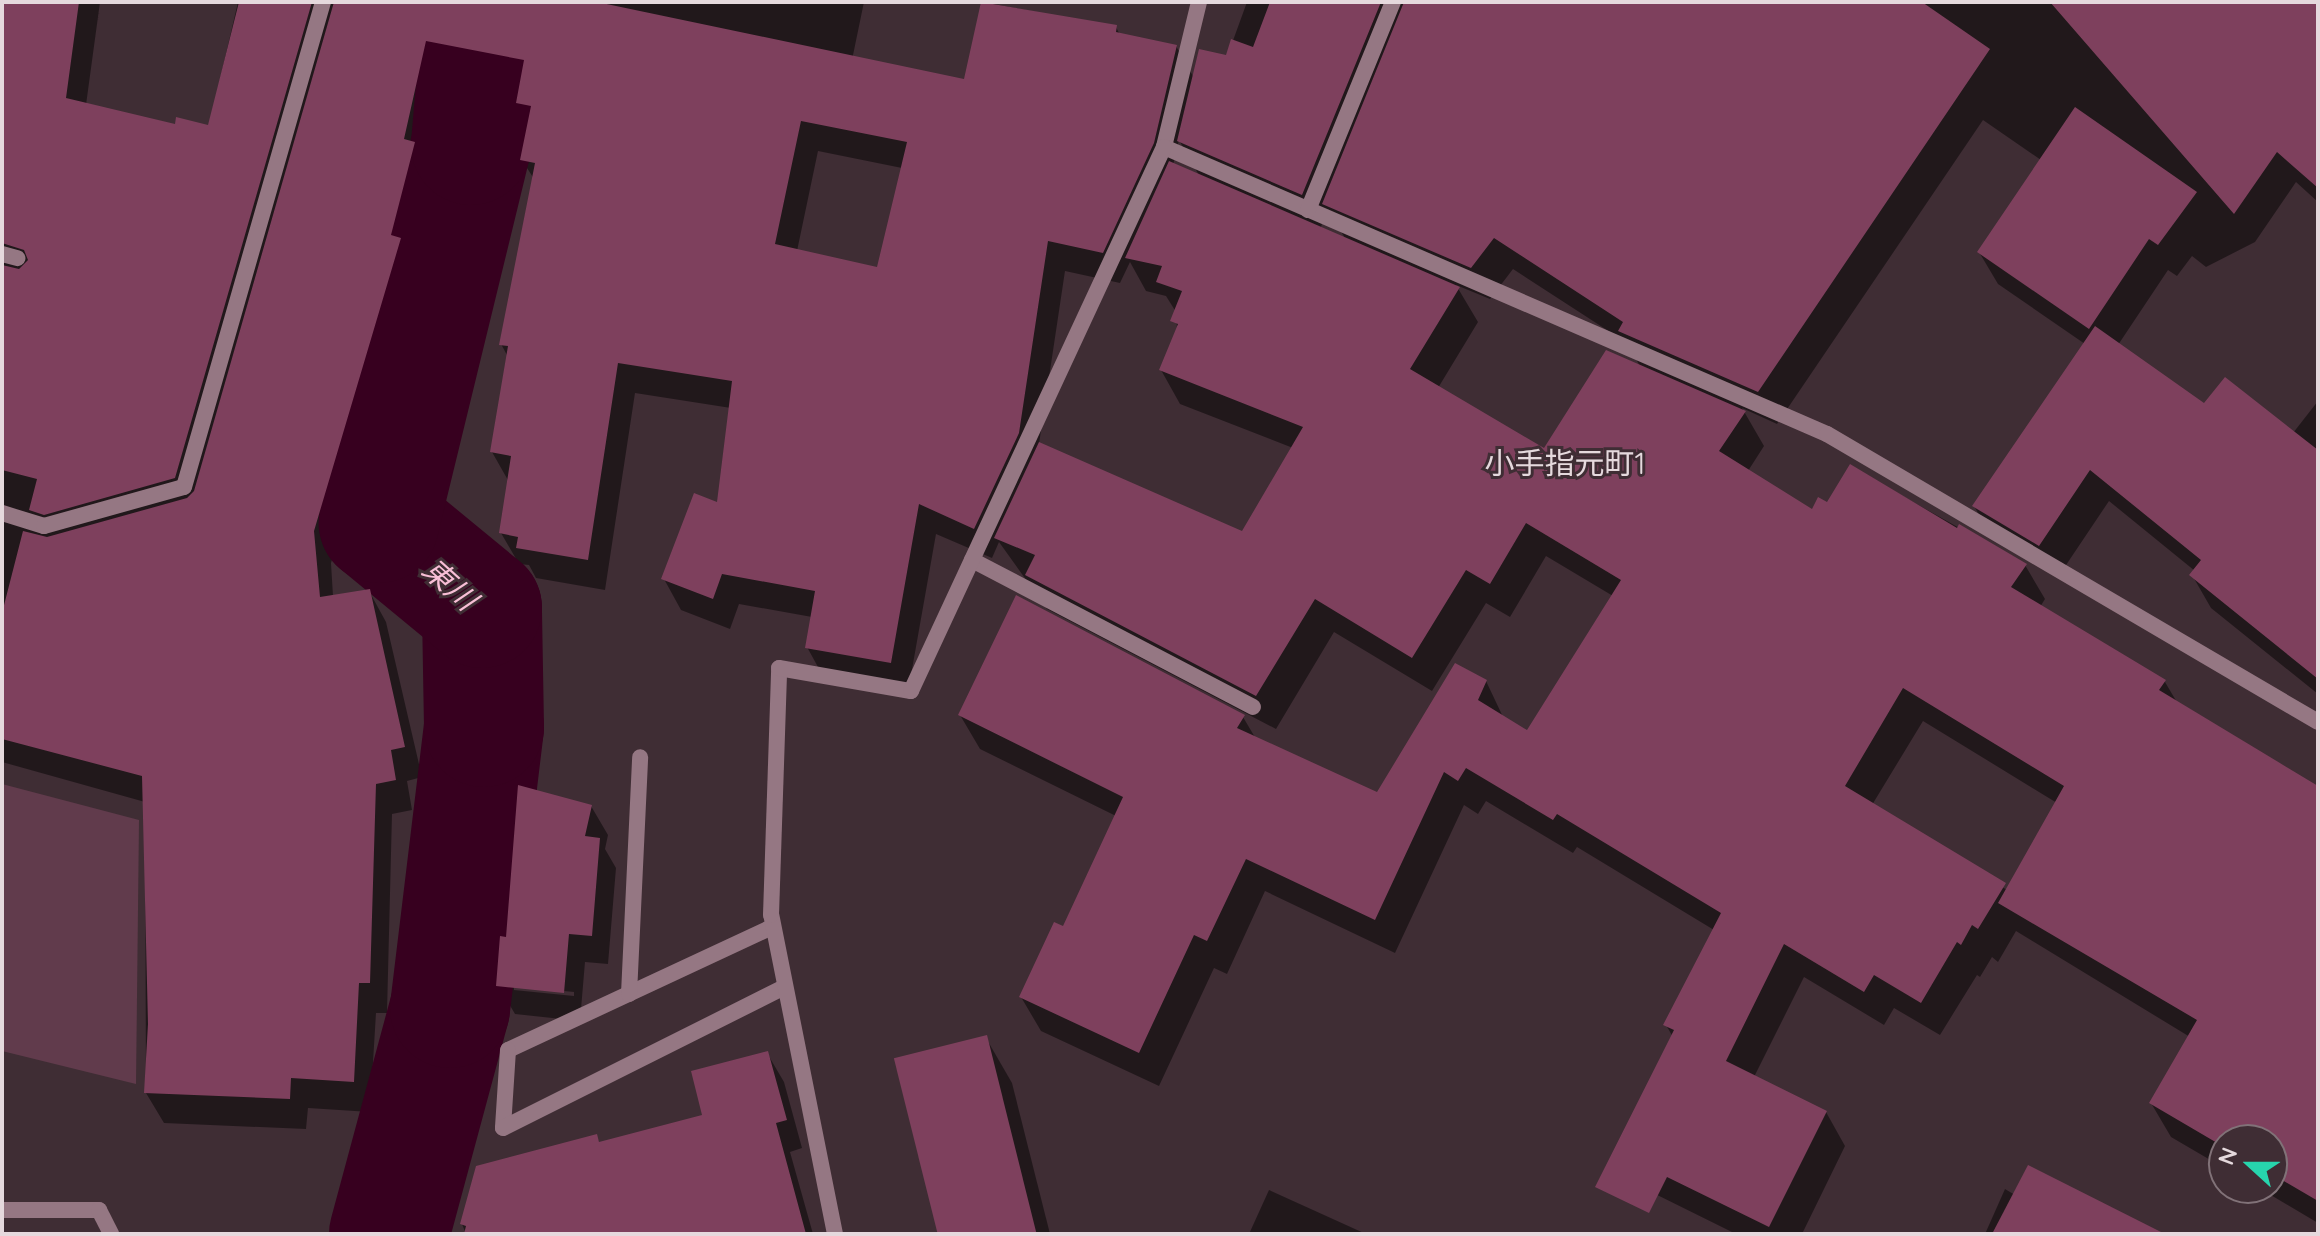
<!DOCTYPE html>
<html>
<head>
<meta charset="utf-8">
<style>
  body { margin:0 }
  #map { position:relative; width:2320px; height:1236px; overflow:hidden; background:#3f2d34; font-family:Quicksand,"Noto Sans JP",sans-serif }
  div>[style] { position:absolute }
  .green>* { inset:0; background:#613b4c }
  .shadow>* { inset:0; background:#0007 }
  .river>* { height:120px; margin:-60px; padding:0 60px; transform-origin:60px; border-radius:60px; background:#37001f }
  .building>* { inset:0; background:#7e405d; transform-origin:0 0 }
  .minor>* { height:16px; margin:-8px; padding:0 8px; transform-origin:8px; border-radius:8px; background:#957783 }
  span { translate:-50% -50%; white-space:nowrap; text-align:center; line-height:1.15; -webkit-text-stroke:6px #3f2d34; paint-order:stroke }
  .neighbourhood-label { font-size:30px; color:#e5d9dd }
  .water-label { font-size:30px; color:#f8bed6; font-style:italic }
  .frame { position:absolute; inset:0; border:4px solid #e5d9dd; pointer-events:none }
  .north { position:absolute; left:2208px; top:1124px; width:80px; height:80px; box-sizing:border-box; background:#3f2d34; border:2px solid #817278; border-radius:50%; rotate:291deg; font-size:22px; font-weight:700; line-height:32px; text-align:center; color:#e5d9dd }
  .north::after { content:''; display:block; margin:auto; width:28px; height:36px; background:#27d5ad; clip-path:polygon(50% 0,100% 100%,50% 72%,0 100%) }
</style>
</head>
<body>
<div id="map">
  <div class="green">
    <div style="clip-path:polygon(2px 784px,139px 820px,136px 1084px,2px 1051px)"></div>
  </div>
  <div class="shadow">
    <div style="clip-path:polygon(evenodd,2px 2px,100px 2px,86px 105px,176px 127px,209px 127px,238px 2px,864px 2px,852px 60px,966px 81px,983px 2px,1116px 27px,1120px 35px,1176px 46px,1194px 78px,1227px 57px,1247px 2px,2318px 2px,2318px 202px,2296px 182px,2255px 242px,2206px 267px,2192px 256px,2177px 276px,2168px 270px,2118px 345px,2204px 406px,2293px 433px,2318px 401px,2318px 694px,2211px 608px,2192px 575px,2195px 571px,2109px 501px,2058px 577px,1993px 539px,1974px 506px,2085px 344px,1998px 284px,1979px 252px,2041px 160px,1983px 120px,1777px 424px,1742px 408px,1764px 446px,1748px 471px,1812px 512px,1828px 505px,1851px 467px,2025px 565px,2045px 599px,2040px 607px,2165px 682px,2178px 704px,2318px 790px,2318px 1223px,2259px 1188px,2272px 1188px,2272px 1140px,2224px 1140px,2224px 1168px,2171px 1137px,2151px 1103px,2190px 1037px,2016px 931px,1998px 962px,1992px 957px,1980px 977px,1977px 975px,1940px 1035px,1894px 1008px,1884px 1025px,1804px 977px,1754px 1077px,1826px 1112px,1845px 1146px,1802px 1234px,1736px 1234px,1635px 1184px,1673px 1037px,1666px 1025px,1714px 930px,1577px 847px,1573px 853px,1486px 801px,1478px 814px,1464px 805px,1395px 953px,1265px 891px,1227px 974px,1214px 968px,1159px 1086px,1041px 1031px,1021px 997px,1063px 929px,1116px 816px,980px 749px,960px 715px,1243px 717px,1256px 739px,1378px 794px,1486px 681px,1504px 719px,1528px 733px,1613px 596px,1546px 556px,1510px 617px,1486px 603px,1432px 691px,1334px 632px,1276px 729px,1047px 609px,999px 542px,992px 558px,936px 534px,908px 692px,824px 678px,807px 647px,812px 617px,739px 604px,730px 629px,681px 610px,664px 579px,719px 505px,731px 408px,635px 393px,605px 590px,536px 578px,529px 565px,519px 564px,501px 533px,509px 482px,492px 452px,508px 357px,501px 344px,534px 179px,522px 160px,530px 123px,518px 103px,521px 86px,443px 71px,423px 160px,431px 174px,410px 257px,418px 270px,331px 563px,333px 596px,369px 591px,386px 622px,422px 777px,407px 781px,412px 810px,392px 814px,387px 1013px,376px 1013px,370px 1112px,308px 1108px,306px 1129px,164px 1123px,146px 1093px,145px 802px,2px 762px,2px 2px,1179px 140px,1200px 177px,1173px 165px,1179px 140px,2px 2px,818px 151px,902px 168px,878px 269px,797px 251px,818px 151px,2px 2px,1328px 209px,1346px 240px,1320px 229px,1328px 209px,2px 2px,1130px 262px,1146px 291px,1166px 296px,1176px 312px,1177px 329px,1161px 370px,1180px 404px,1293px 448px,1243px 533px,1039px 444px,1065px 271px,1120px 283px,1130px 262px,2px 2px,1513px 269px,1627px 343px,1641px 368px,1544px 451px,1438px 388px,1478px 322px,1456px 285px,1490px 299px,1513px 269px,2px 2px,1923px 721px,2057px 803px,2007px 890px,1872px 805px,1923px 721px)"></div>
    <div style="clip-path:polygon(evenodd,591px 806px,608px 835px,605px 849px,616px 868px,608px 964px,585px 962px,580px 1021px,515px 1014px,498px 985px,508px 939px,591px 806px,514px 986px,574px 992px,574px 996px,514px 990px,514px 986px)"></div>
    <div style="clip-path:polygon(986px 1038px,1012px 1083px,1050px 1234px,940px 1234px)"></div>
    <div style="clip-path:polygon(767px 1053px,784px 1082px,802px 1148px,790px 1152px,813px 1234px,466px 1234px,462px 1224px,596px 1136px,600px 1144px,704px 1116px)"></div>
    <div style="clip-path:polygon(2005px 1189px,2015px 1195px,2161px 1234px,1985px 1234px)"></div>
    <div style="clip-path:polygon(1269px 1190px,1366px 1234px,1249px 1234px)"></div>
  </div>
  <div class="river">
    <div style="left:389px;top:1234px;width:234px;rotate:-74.9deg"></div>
    <div style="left:450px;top:1008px;width:283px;rotate:-83.1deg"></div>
    <div style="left:484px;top:727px;width:119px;rotate:-91deg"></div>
    <div style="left:482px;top:608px;width:134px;rotate:-140.5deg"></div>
    <div style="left:379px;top:523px;width:389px;rotate:-76.3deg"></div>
    <div style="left:471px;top:145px;width:144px;rotate:-85.2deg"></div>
  </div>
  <div class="building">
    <div style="clip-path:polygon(2px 2px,79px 2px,66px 98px,175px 124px,176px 117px,208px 125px,239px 2px,312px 2px,175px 478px,44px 515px,29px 510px,37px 479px,2px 470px,2px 265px,19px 269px,28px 260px,24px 250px,2px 243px)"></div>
    <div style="clip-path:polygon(evenodd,334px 2px,597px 2px,964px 79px,981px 2px,1117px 25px,1116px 32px,1177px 45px,1154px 143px,1103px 253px,1048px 241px,1019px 433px,974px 529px,919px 504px,891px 663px,805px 648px,815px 591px,722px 574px,713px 599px,661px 579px,694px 493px,717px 502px,732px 381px,618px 363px,588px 560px,516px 548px,518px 537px,499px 533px,511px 456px,490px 452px,508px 346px,499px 345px,535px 163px,520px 160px,531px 106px,516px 103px,524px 60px,426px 41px,404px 139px,415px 142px,391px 235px,401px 238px,314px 531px,320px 597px,370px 589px,405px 747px,391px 750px,396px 780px,376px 784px,370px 983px,359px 983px,354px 1082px,291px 1078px,290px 1099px,144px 1093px,148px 1024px,142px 776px,2px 739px,2px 613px,23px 531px,47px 537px,187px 498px,194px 491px,334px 2px,801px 121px,907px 142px,877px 267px,775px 244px,801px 121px)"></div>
    <div style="clip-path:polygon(1270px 2px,1381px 2px,1302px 195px,1177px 141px,1199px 49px,1226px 55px,1231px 39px,1253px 47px)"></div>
    <div style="clip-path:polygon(1404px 2px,1922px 2px,1990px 49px,1758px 392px,1618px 331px,1623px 322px,1494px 238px,1471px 268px,1322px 204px)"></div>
    <div style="clip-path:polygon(2050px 2px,2318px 2px,2318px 188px,2277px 152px,2234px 214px)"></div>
    <div style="clip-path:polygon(2075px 107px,2197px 192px,2158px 245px,2149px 239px,2089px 329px,1977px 252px)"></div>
    <div style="clip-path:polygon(1169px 161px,1460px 287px,1410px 369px,1544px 448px,1606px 350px,1746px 411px,1719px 451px,1812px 509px,1818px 497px,1827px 502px,1850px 464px,1957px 528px,1959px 524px,2027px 564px,2011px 587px,2166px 680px,2159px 690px,2318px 786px,2318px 1201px,2272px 1174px,2272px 1140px,2224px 1140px,2224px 1147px,2149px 1103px,2197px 1020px,1998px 903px,2064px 786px,1903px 688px,1845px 786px,2006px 883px,1978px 929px,1972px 925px,1961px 945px,1957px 942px,1921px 1003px,1874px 975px,1864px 992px,1784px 944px,1726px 1061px,1827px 1111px,1769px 1227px,1667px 1177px,1649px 1213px,1595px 1187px,1674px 1030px,1663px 1025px,1721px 913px,1557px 814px,1553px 820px,1466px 768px,1458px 781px,1444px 772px,1375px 920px,1246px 859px,1207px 941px,1194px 935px,1139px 1053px,1019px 997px,1054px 922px,1063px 926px,1123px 797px,958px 715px,1016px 595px,1245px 715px,1237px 728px,1377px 792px,1455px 663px,1487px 680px,1478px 700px,1527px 730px,1621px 580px,1526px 523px,1490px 584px,1466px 570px,1412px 658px,1315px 599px,1256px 696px,1025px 575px,1035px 555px,994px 538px,1039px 442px,1242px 531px,1303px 427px,1159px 370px,1178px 324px,1170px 321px,1182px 291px,1156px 282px,1162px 266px,1125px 258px)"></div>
    <div style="clip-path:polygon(2095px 326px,2204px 403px,2225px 377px,2318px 450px,2318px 679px,2189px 575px,2201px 560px,2090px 470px,2039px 546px,1972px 506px)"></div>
    <div style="clip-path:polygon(518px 785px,592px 805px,585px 836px,600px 838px,592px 936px,569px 934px,564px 993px,496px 986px,500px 936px,506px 937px)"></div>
    <div style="left:987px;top:1035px;width:205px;height:96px;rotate:76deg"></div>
    <div style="clip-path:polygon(768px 1051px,787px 1120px,776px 1123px,806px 1234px,464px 1234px,466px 1226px,460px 1224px,476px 1166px,597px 1134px,599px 1142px,702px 1115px,691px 1071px)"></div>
    <div style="clip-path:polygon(2028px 1165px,2165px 1234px,1992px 1234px)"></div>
  </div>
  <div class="minor">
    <div style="left:1199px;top:2px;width:149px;rotate:103.6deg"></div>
    <div style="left:1164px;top:147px;width:722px;rotate:23.41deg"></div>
    <div style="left:1827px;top:434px;width:569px;rotate:30.39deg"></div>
    <div style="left:1308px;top:210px;width:225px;rotate:-67.8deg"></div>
    <div style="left:2px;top:254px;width:16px;rotate:15deg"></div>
    <div style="left:2px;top:513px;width:44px;rotate:17.2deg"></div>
    <div style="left:44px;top:526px;width:145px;rotate:-15.6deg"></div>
    <div style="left:184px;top:487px;width:505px;rotate:-74.01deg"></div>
    <div style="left:972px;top:560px;width:317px;rotate:27.6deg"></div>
    <div style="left:772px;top:927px;width:291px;rotate:155deg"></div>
    <div style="left:508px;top:1050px;width:78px;rotate:93.7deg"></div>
    <div style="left:503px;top:1128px;width:315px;rotate:-26.6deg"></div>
    <div style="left:629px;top:994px;width:237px;rotate:-87.3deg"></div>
    <div style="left:2px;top:1210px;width:97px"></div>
    <div style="left:99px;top:1210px;width:27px;rotate:63deg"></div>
    <div style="left:835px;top:1234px;width:325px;rotate:-101.3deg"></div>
    <div style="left:771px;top:915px;width:247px;rotate:-88.1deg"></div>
    <div style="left:779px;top:668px;width:134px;rotate:9.9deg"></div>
    <div style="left:911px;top:691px;width:600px;rotate:-65.06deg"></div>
  </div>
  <div class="neighbourhood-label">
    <span style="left:1565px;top:463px">小手指元町1</span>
  </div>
  <div class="water-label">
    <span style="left:450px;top:584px;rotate:42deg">東川</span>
  </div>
  <div class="frame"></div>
  <div class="north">N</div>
</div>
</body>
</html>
